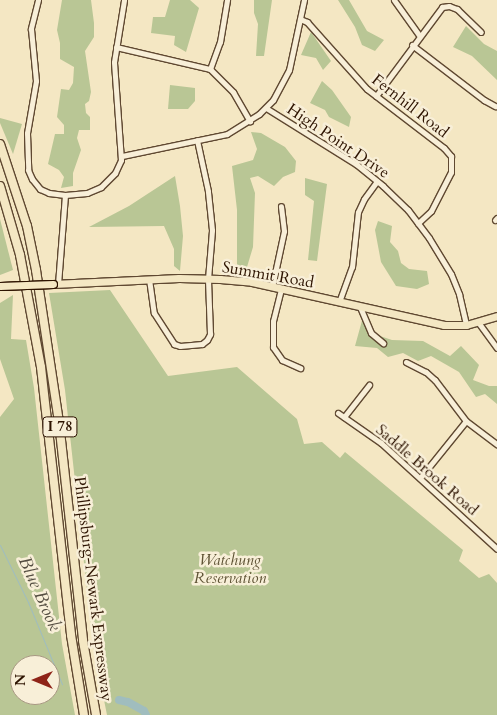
<!DOCTYPE html>
<html>
<head>
<meta charset="utf-8">
<style>
  body { margin:0 }
  #map { position:relative; width:497px; height:715px; overflow:hidden; background:#f4e7c3; font-family:Cardo,serif }
  div>[style] { position:absolute }
  .green>* { inset:0; background:#b9c695 }
  .stream>* { height:1px; margin:-0.5px; padding:0 0.5px; transform-origin:0.5px; border-radius:0.5px; background:#a0bdbe }
  .river>* { height:8px; margin:-4px; padding:0 4px; transform-origin:4px; border-radius:4px; background:#a0bdbe }
  .roads { filter:drop-shadow(1px 0 #5f4831) drop-shadow(-1px 0 #5f4831) drop-shadow(0 1px #5f4831) drop-shadow(0 -1px #5f4831) }
  .minor>* { height:5px; margin:-2.5px; padding:0 2.5px; transform-origin:2.5px; border-radius:2.5px; background:#f8efd8 }
  .major>* { height:7px; margin:-3.5px; padding:0 3.5px; transform-origin:3.5px; border-radius:3.5px; background:#f4e7c3 }
  .highway>* { height:8px; margin:-4px; padding:0 4px; transform-origin:4px; border-radius:4px; background:#f4e7c3 }
  .bridges { filter:drop-shadow(1px 0 #2d1300) drop-shadow(-1px 0 #2d1300) drop-shadow(0 1px #2d1300) drop-shadow(0 -1px #2d1300) }
  .major-bridge>* { height:7px; margin:-3.5px; padding:0 3.5px; transform-origin:3.5px; border-radius:3.5px; background:#f4e7c3 }
  span { translate:-50% -50%; white-space:nowrap; text-align:center; line-height:1.15; -webkit-text-stroke:5px #f8efd8; paint-order:stroke }
  .shield-label span { padding:1px 4px; background:#f8efd8; border:1px solid; border-radius:4px; -webkit-text-stroke-width:0 }
  .shield-label { font-size:15px; color:#2d1300; font-weight:700 }
  .street-label { font-size:16px; color:#2d1300 }
  .park-label { font-size:16px; color:#5e5234; font-style:italic }
  .water-label { font-size:18px; color:#554e42; font-style:italic }
  .north { position:absolute; left:10px; top:655px; width:50px; height:50px; box-sizing:border-box; background:#f8efd8; border:1px solid #a79782; border-radius:50%; rotate:270deg; font-size:14px; font-weight:700; line-height:20px; text-align:center; color:#2d1300 }
  .north::after { content:''; display:block; margin:auto; width:18px; height:22px; background:#8f2418; clip-path:polygon(50% 0,100% 100%,50% 72%,0 100%) }
</style>
</head>
<body>
<div id="map">
  <div class="green">
    <div style="clip-path:polygon(62px 0,91px 0,94px 23px,94px 37px,85px 51px,91px 92px,89px 101px,85px 104px,86px 113px,90px 117px,90px 130px,79px 130px,77px 138px,81px 150px,73px 173px,73px 186px,61px 188px,64px 177px,59px 170px,48px 164px,55px 134px,64px 134px,64px 125px,57px 117px,61px 89px,69px 90px,73px 83px,74px 67px,60px 59px,60px 43px,57px 30px)"></div>
    <div style="clip-path:polygon(170px 0,190px 0,199px 8px,186px 52px,174px 45px,175px 36px,151px 33px,153px 17px,165px 17px)"></div>
    <div style="clip-path:polygon(254px 0,272px 0,264px 56px,256px 56px,258px 24px,254px 13px)"></div>
    <div style="clip-path:polygon(338px 0,349px 0,367px 31px,384px 40px,375px 51px,362px 45px,355px 27px)"></div>
    <div style="clip-path:polygon(466px 26px,484px 44px,497px 51px,497px 80px,472px 56px,453px 47px)"></div>
    <div style="clip-path:polygon(311px 32px,331px 61px,323px 70px,316px 58px,301px 55px)"></div>
    <div style="clip-path:polygon(322px 81px,332px 90px,351px 117px,349px 127px,329px 117px,325px 110px,310px 103px)"></div>
    <div style="clip-path:polygon(170px 85px,195px 88px,195px 101px,188px 109px,168px 109px)"></div>
    <div style="clip-path:polygon(0 118px,22px 124px,13px 154px,0 123px)"></div>
    <div style="clip-path:polygon(251px 132px,261px 133px,285px 147px,296px 161px,295px 172px,283px 177px,274px 186px,258px 176px,250px 178px,255px 193px,253px 247px,247px 267px,237px 266px,237px 210px,232px 166px,253px 160px,257px 149px)"></div>
    <div style="clip-path:polygon(175px 176px,180px 206px,183px 236px,180px 271px,174px 266px,174px 249px,164px 226px,89px 227px,129px 206px)"></div>
    <div style="clip-path:polygon(305px 178px,327px 184px,317px 261px,308px 260px,314px 201px,305px 195px)"></div>
    <div style="clip-path:polygon(0 219px,13px 270px,0 275px)"></div>
    <div style="clip-path:polygon(378px 221px,392px 226px,390px 242px,398px 251px,401px 263px,409px 269px,427px 271px,429px 284px,417px 289px,396px 286px,381px 262px,375px 230px)"></div>
    <div style="clip-path:polygon(110px 290px,168px 376px,237px 367px,297px 419px,304px 444px,322px 442px,340px 458px,345px 452px,463px 550px,459px 561px,479px 578px,489px 574px,497px 583px,497px 715px,107px 715px,93px 645px,65px 390px,49px 293px)"></div>
    <div style="clip-path:polygon(evenodd,13px 295px,11px 339px,26px 340px,34px 388px,62px 644px,75px 715px,0 715px,0 417px,14px 399px,0 359px,0 303px,13px 295px,20px 665px,50px 665px,50px 695px,20px 695px,20px 665px)"></div>
    <div style="clip-path:polygon(363px 317px,377px 335px,392px 340px,423px 341px,450px 356px,461px 346px,479px 365px,473px 380px,489px 386px,497px 386px,497px 404px,485px 394px,476px 397px,459px 372px,431px 356px,418px 361px,403px 353px,388px 357px,377px 348px,355px 346px)"></div>
  </div>
  <div class="stream">
    <div style="left:0;top:545px;width:64px;rotate:63.8deg"></div>
    <div style="left:28px;top:602px;width:89px;rotate:67.5deg"></div>
  </div>
  <div class="river">
    <div style="left:119px;top:700px;width:9px;rotate:13deg"></div>
    <div style="left:128px;top:702px;width:18px;rotate:29deg"></div>
    <div style="left:144px;top:711px;width:4px;rotate:63deg"></div>
  </div>
  <div class="roads">
    <div class="minor">
      <div style="left:38px;top:0;width:30px;rotate:104deg"></div>
      <div style="left:31px;top:29px;width:52px;rotate:84.5deg"></div>
      <div style="left:36px;top:81px;width:53px;rotate:99.8deg"></div>
      <div style="left:27px;top:133px;width:37px;rotate:88deg"></div>
      <div style="left:28px;top:170px;width:10px;rotate:66deg"></div>
      <div style="left:32px;top:179px;width:13px;rotate:51deg"></div>
      <div style="left:40px;top:189px;width:10px;rotate:24deg"></div>
      <div style="left:49px;top:193px;width:16px;rotate:7deg"></div>
      <div style="left:65px;top:195px;width:22px;rotate:-5deg"></div>
      <div style="left:87px;top:193px;width:15px;rotate:-23deg"></div>
      <div style="left:101px;top:187px;width:20px;rotate:-45deg"></div>
      <div style="left:115px;top:173px;width:14px;rotate:-65deg"></div>
      <div style="left:121px;top:160px;width:98px;rotate:-94.1deg"></div>
      <div style="left:114px;top:62px;width:63px;rotate:-80.8deg"></div>
      <div style="left:394px;top:0;width:43px;rotate:54.5deg"></div>
      <div style="left:300px;top:19px;width:8px;rotate:23deg"></div>
      <div style="left:307px;top:22px;width:90px;rotate:48.2deg"></div>
      <div style="left:367px;top:89px;width:97px;rotate:37.5deg"></div>
      <div style="left:444px;top:148px;width:11px;rotate:49deg"></div>
      <div style="left:451px;top:156px;width:16px;rotate:90deg"></div>
      <div style="left:451px;top:172px;width:44px;rotate:117.1deg"></div>
      <div style="left:431px;top:211px;width:18px;rotate:137deg"></div>
      <div style="left:412px;top:45px;width:91px;rotate:37.4deg"></div>
      <div style="left:484px;top:100px;width:13px;rotate:29deg"></div>
      <div style="left:116px;top:47px;width:97px;rotate:13.2deg"></div>
      <div style="left:210px;top:69px;width:33px;rotate:45deg"></div>
      <div style="left:233px;top:92px;width:34px;rotate:60deg"></div>
      <div style="left:210px;top:69px;width:29px;rotate:-70deg"></div>
      <div style="left:220px;top:42px;width:43px;rotate:-80.5deg"></div>
      <div style="left:376px;top:96px;width:111px;rotate:-53.4deg"></div>
      <div style="left:442px;top:7px;width:7px;rotate:-8deg"></div>
      <div style="left:449px;top:6px;width:9px;rotate:21deg"></div>
      <div style="left:457px;top:9px;width:33px;rotate:44deg"></div>
      <div style="left:266px;top:108px;width:106px;rotate:31.9deg"></div>
      <div style="left:356px;top:164px;width:35px;rotate:39deg"></div>
      <div style="left:383px;top:186px;width:35px;rotate:44deg"></div>
      <div style="left:408px;top:210px;width:35px;rotate:53deg"></div>
      <div style="left:429px;top:238px;width:42px;rotate:58.6deg"></div>
      <div style="left:451px;top:274px;width:22px;rotate:68deg"></div>
      <div style="left:459px;top:294px;width:32px;rotate:77deg"></div>
      <div style="left:122px;top:156px;width:107px;rotate:-11.8deg"></div>
      <div style="left:227px;top:134px;width:38px;rotate:-32deg"></div>
      <div style="left:259px;top:114px;width:20px;rotate:-45deg"></div>
      <div style="left:273px;top:100px;width:34px;rotate:-62deg"></div>
      <div style="left:289px;top:70px;width:72px;rotate:-77.9deg"></div>
      <div style="left:495px;top:220px;width:3px;rotate:-45deg"></div>
      <div style="left:149px;top:279px;width:34px;rotate:82deg"></div>
      <div style="left:154px;top:313px;width:37px;rotate:57deg"></div>
      <div style="left:174px;top:344px;width:6px;rotate:18deg"></div>
      <div style="left:180px;top:346px;width:22px;rotate:-5deg"></div>
      <div style="left:202px;top:344px;width:6px;rotate:-39deg"></div>
      <div style="left:207px;top:340px;width:7px;rotate:-63deg"></div>
      <div style="left:210px;top:334px;width:55px;rotate:-92.1deg"></div>
      <div style="left:208px;top:279px;width:49px;rotate:-85.3deg"></div>
      <div style="left:212px;top:230px;width:39px;rotate:-96deg"></div>
      <div style="left:208px;top:191px;width:52px;rotate:-102.2deg"></div>
      <div style="left:58px;top:284px;width:89px;rotate:-85.5deg"></div>
      <div style="left:272px;top:287px;width:57px;rotate:-77.9deg"></div>
      <div style="left:284px;top:231px;width:25px;rotate:-97deg"></div>
      <div style="left:281px;top:289px;width:33px;rotate:104deg"></div>
      <div style="left:273px;top:321px;width:26px;rotate:90deg"></div>
      <div style="left:273px;top:347px;width:16px;rotate:55deg"></div>
      <div style="left:282px;top:360px;width:20px;rotate:24deg"></div>
      <div style="left:339px;top:302px;width:37px;rotate:-70deg"></div>
      <div style="left:352px;top:267px;width:55px;rotate:-83.8deg"></div>
      <div style="left:358px;top:212px;width:14px;rotate:-65deg"></div>
      <div style="left:364px;top:199px;width:22px;rotate:-54deg"></div>
      <div style="left:360px;top:307px;width:28px;rotate:67deg"></div>
      <div style="left:371px;top:333px;width:16px;rotate:40deg"></div>
      <div style="left:478px;top:322px;width:32px;rotate:54deg"></div>
      <div style="left:406px;top:362px;width:22px;rotate:27deg"></div>
      <div style="left:426px;top:372px;width:12px;rotate:42deg"></div>
      <div style="left:435px;top:380px;width:51px;rotate:52.9deg"></div>
      <div style="left:466px;top:421px;width:39px;rotate:37deg"></div>
      <div style="left:338px;top:413px;width:52px;rotate:34.9deg"></div>
      <div style="left:381px;top:443px;width:157px;rotate:42.4deg"></div>
      <div style="left:344px;top:417px;width:41px;rotate:-52deg"></div>
      <div style="left:420px;top:478px;width:73px;rotate:-51.1deg"></div>
    </div>
    <div class="major">
      <div style="left:53px;top:284px;width:126px;rotate:-2.7deg"></div>
      <div style="left:179px;top:278px;width:41px;rotate:1.4deg"></div>
      <div style="left:220px;top:279px;width:32px;rotate:5deg"></div>
      <div style="left:252px;top:282px;width:197px;rotate:12.6deg"></div>
      <div style="left:444px;top:325px;width:22px"></div>
      <div style="left:466px;top:325px;width:32px;rotate:-16deg"></div>
    </div>
    <div class="highway">
      <div style="left:0;top:144px;width:86px;rotate:71.8deg"></div>
      <div style="left:27px;top:226px;width:45px;rotate:78.4deg"></div>
      <div style="left:36px;top:270px;width:154px;rotate:81.4deg"></div>
      <div style="left:59px;top:422px;width:220px;rotate:83.7deg"></div>
      <div style="left:83px;top:641px;width:75px;rotate:80deg"></div>
      <div style="left:0;top:186px;width:72px;rotate:73.8deg"></div>
      <div style="left:20px;top:255px;width:114px;rotate:79.4deg"></div>
      <div style="left:41px;top:367px;width:270px;rotate:83.6deg"></div>
      <div style="left:71px;top:635px;width:81px;rotate:80.8deg"></div>
    </div>
  </div>
  <div class="bridges">
    <div class="major-bridge">
      <div style="left:0;top:286px;width:53px;rotate:-2.2deg"></div>
    </div>
  </div>
  <div class="shield-label">
    <span style="left:60px;top:427px">I 78</span>
  </div>
  <div class="street-label">
    <span style="left:410px;top:106px;rotate:38deg">Fernhill Road</span>
    <span style="left:338px;top:141px;rotate:34deg">High Point Drive</span>
    <span style="left:268px;top:275px;rotate:10deg">Summit Road</span>
    <span style="left:427px;top:470px;rotate:41deg">Saddle Brook Road</span>
    <span style="left:93px;top:589px;rotate:83deg">Phillipsburg-Newark Expressway</span>
  </div>
  <div class="park-label">
    <span style="left:230px;top:569px">Watchung<br>Reservation</span>
  </div>
  <div class="water-label">
    <span style="left:39px;top:594px;rotate:66deg">Blue Brook</span>
  </div>
  <div class="north">N</div>
</div>
</body>
</html>
